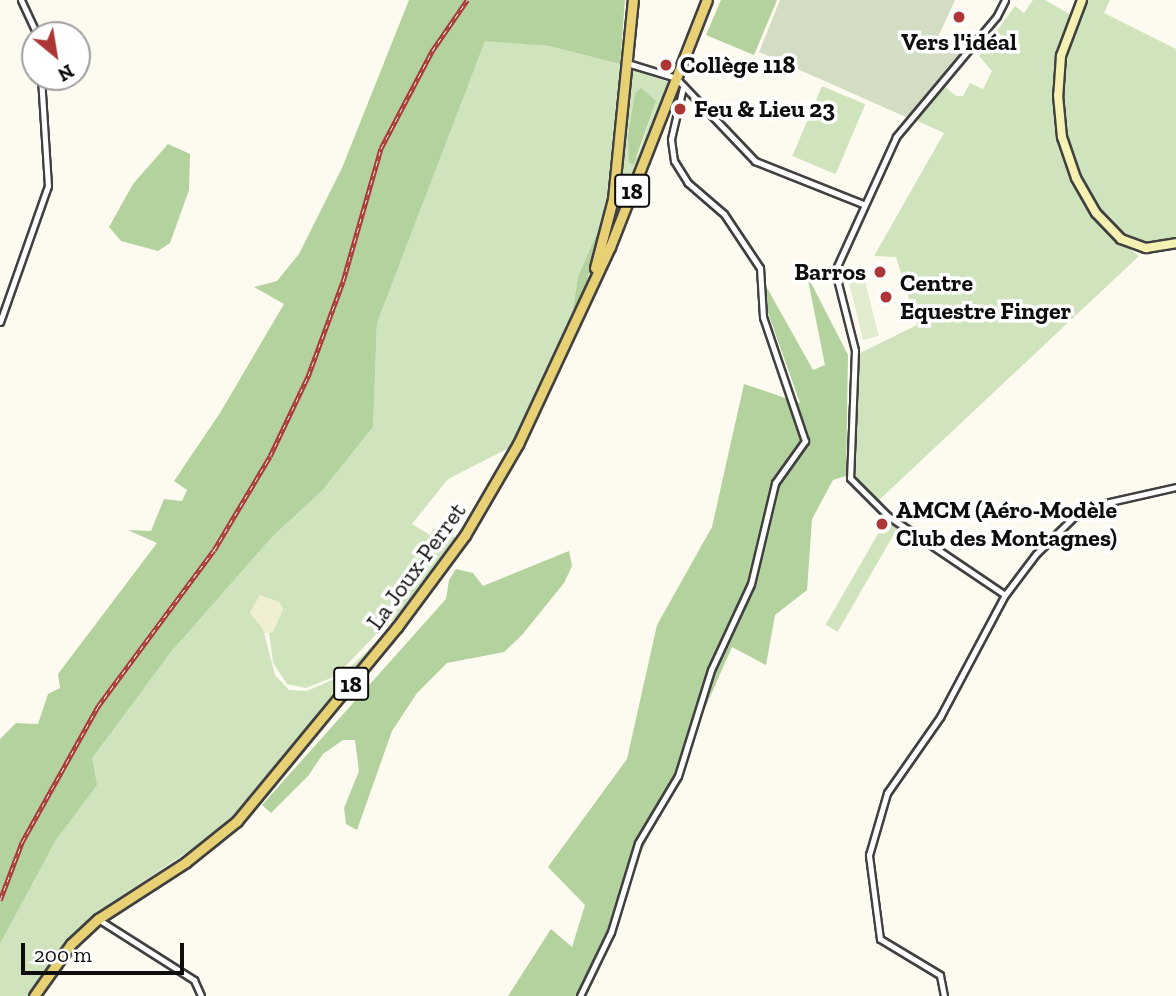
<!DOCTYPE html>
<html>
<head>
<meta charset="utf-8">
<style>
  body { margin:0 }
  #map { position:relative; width:1176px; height:996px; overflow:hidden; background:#fdfbef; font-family:"Zilla Slab",serif }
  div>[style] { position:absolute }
  .farmland>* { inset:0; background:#f0efd2 }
  .green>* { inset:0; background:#cfe4bd; transform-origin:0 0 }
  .forest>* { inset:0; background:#b3d29e }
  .cemetery>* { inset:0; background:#d3ddc3 }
  .pitch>* { inset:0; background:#e0eccd; transform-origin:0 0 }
  .roads { filter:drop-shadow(2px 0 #404040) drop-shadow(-2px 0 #404040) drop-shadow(0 2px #404040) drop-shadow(0 -2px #404040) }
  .minor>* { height:5px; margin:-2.5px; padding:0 2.5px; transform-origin:2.5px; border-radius:2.5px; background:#fff }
  .secondary>* { height:8px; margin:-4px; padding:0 4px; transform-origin:4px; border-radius:4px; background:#f5f1b2 }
  .primary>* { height:9px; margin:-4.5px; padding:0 4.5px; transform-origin:4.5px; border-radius:4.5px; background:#e8d174 }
  .rail>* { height:4.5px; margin-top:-2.25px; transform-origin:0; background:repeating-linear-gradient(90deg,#fff 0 5px,#ac3636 0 10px); box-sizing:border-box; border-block:2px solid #ac3636 }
  .dots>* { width:19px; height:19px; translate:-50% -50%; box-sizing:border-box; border:4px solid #fff; border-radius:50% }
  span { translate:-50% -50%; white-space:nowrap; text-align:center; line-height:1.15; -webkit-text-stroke:7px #fff; paint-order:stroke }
  .shield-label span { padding:2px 5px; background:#fff; border:2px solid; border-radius:5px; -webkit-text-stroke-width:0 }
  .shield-label { font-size:23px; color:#0d0d0d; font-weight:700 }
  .poi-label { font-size:24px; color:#0d0d0d; font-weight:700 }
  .left { translate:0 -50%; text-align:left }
  .right { translate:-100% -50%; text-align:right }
  .street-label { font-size:24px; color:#0d0d0d }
  .north { position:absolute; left:21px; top:21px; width:70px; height:70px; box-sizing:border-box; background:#fff; border:2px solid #9e9e9e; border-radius:50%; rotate:150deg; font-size:19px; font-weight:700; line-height:28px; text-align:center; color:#0d0d0d }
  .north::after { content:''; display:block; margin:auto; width:24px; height:32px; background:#ac3636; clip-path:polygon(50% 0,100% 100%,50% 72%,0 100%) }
  .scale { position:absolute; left:21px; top:943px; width:163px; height:32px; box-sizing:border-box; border:4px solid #0d0d0d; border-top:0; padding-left:9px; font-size:21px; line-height:24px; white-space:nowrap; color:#0d0d0d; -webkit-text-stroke:5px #fff; paint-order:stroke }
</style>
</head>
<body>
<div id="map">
  <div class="farmland">
    <div style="clip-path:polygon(260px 595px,279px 602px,283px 609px,273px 632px,264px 634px,250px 613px)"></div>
  </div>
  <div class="green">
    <div style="clip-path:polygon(1033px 0,1045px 0,1071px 15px,1055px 84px,1064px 158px,1082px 200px,1103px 229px,1139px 256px,877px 502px,862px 488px,852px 467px,858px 354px,917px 325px,896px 257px,874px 256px,944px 133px,913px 119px,942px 84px,956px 96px,963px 96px,970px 83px,983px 89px,992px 71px,979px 56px,1015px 6px,1024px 13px)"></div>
    <div style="clip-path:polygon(1087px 0,1110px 0,1104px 13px,1176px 49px,1176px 237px,1159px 244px,1124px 236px,1109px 222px,1082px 182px,1063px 133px,1064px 55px)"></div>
    <div style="clip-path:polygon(485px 40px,549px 46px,620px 64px,605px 215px,578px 276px,572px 315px,545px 380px,509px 448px,448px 479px,412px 524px,430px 535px,434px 528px,457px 538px,399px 620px,389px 621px,336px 676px,306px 688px,287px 684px,273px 663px,269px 633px,273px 632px,283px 609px,279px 602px,260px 595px,250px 613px,263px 629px,275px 675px,289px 690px,307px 691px,341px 676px,389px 630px,223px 828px,108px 905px,78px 931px,28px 996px,0 996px,0 944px,56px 840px,96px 785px,91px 758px,171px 652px,273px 536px,322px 491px,373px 427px,377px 323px)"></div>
    <div style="clip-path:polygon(evenodd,633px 70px,671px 83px,607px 246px,616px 206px,633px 70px,635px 93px,656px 101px,638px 156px,629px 163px,635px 93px)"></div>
    <div style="left:822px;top:86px;width:47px;height:76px;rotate:23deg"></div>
    <div style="left:886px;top:520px;width:14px;height:121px;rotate:30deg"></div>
  </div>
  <div class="forest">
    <div style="clip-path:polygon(409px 0,625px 0,620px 64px,549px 46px,485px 41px,377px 323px,373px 427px,322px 491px,273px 536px,171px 652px,92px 758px,97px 785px,56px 840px,0 944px,0 739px,16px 723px,38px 724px,48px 694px,60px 688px,58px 674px,157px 543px,128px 530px,151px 531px,164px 499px,182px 501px,187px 490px,174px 481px,220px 413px,284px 304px,254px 287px,277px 281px,299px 254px,342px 168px)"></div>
    <div style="clip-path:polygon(721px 0,777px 0,754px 55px,706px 35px)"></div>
    <div style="clip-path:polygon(641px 88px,656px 101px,634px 164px,629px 163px,628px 136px,635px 93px)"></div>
    <div style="clip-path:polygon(168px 144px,190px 154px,189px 190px,170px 243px,158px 251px,121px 241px,109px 227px,133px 184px)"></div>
    <div style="clip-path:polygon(605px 215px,587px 282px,572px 315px,578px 276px)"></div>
    <div style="clip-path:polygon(807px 275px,848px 355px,846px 476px,833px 480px,812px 519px,807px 590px,775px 615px,766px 665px,732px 647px,578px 996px,508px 996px,551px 929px,572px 947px,585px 905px,548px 867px,627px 759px,657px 625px,712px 527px,744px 384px,800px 403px,768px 313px,766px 286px,813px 370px,825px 365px)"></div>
    <div style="clip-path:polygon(569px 551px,572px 566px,564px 583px,522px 635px,504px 652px,447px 663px,417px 693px,392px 731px,357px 830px,346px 824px,344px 808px,359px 771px,355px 740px,343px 740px,323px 754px,308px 776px,271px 813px,262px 805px,446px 599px,449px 580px,456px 569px,473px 573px,483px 586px)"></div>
  </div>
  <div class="cemetery">
    <div style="clip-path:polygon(780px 0,955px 0,938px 37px,966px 49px,908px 118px,759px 52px)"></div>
  </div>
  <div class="pitch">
    <div style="left:863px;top:273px;width:65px;height:16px;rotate:76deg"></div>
  </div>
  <div class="roads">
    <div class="minor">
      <div style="left:21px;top:0;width:38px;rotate:65deg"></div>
      <div style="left:1005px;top:0;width:18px;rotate:117deg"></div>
      <div style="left:997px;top:16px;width:158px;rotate:129.9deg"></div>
      <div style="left:896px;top:137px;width:147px;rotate:114.5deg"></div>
      <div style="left:835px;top:271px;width:81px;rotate:75.8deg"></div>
      <div style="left:855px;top:350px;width:128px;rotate:92.2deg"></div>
      <div style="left:850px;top:478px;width:54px;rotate:45deg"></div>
      <div style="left:888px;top:516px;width:141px;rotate:34deg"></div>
      <div style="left:627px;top:63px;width:51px;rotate:17deg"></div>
      <div style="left:676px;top:78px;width:115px;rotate:46.4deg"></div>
      <div style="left:755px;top:161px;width:116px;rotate:21.7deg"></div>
      <div style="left:0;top:322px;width:144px;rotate:-70.6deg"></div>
      <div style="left:48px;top:186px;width:109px;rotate:-93.7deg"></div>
      <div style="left:98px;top:919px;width:114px;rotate:32.4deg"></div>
      <div style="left:194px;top:980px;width:17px;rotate:66deg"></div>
      <div style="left:580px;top:996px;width:71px;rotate:-64.2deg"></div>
      <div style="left:611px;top:932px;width:93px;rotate:-73.1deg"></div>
      <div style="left:638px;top:843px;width:78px;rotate:-59.2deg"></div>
      <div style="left:678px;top:776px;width:111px;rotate:-72.7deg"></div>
      <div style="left:711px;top:670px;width:95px;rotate:-65.1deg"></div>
      <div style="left:751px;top:584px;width:104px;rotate:-76.6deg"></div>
      <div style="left:775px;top:483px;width:52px;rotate:-54.5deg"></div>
      <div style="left:805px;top:441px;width:131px;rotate:-108.7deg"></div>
      <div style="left:763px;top:317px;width:49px;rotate:-93.5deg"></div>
      <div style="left:760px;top:268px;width:65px;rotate:-123.7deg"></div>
      <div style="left:724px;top:214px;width:48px;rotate:-139.3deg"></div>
      <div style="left:688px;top:183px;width:26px;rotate:-122deg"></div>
      <div style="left:674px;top:161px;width:22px;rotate:-98deg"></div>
      <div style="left:671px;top:139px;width:53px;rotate:-77deg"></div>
      <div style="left:944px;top:996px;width:21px;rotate:-101deg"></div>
      <div style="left:940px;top:975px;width:70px;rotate:-149deg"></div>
      <div style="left:880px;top:939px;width:85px;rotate:-97.5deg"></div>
      <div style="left:869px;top:855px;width:65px;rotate:-73.8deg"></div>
      <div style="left:887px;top:793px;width:93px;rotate:-55.1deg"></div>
      <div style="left:940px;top:717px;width:138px;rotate:-62deg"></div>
      <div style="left:1005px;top:595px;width:51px;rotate:-52.9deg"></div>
      <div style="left:1036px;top:554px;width:66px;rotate:-44.4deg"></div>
      <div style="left:1083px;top:508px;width:95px;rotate:-12.7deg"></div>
    </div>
    <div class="secondary">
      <div style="left:1082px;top:0;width:60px;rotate:110.6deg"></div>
      <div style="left:1061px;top:56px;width:39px;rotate:94deg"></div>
      <div style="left:1058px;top:95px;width:42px;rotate:84.6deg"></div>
      <div style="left:1062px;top:137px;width:43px;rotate:71.1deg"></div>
      <div style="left:1076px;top:178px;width:40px;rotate:60.3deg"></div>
      <div style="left:1096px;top:213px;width:36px;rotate:46deg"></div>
      <div style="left:1121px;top:239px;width:27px;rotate:20deg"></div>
      <div style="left:1146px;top:248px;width:30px;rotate:-9deg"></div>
    </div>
    <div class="primary">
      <div style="left:595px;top:268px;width:71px;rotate:-75.4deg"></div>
      <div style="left:613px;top:199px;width:200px;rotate:-84.3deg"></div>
      <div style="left:34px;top:996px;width:64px;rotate:-54.6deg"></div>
      <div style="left:71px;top:944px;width:37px;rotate:-43deg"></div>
      <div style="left:98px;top:919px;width:105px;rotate:-32.9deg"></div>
      <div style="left:186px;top:862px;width:65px;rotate:-38.8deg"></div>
      <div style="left:237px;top:821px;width:251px;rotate:-50.5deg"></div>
      <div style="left:397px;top:627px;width:114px;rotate:-53.5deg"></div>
      <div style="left:465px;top:535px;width:105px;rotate:-59.8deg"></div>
      <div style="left:518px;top:444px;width:217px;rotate:-65deg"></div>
      <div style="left:610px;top:247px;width:265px;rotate:-68.6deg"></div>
    </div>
  </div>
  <div class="rail">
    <div style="left:0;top:900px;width:62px;rotate:-69.2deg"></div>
    <div style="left:22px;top:842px;width:156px;rotate:-60.8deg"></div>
    <div style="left:98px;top:706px;width:194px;rotate:-53.4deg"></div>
    <div style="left:214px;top:550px;width:109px;rotate:-59.2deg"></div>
    <div style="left:270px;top:456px;width:89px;rotate:-64.6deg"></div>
    <div style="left:308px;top:376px;width:101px;rotate:-69.8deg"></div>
    <div style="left:343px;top:281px;width:138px;rotate:-74.1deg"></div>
    <div style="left:381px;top:148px;width:110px;rotate:-62.3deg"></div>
    <div style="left:432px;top:51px;width:62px;rotate:-55.5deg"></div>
  </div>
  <div class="dots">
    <div style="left:959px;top:17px;background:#ac3636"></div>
    <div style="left:666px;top:65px;background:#ac3636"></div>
    <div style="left:680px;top:109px;background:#ac3636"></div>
    <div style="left:880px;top:272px;background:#ac3636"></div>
    <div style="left:886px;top:297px;background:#ac3636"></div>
    <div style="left:882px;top:524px;background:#ac3636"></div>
  </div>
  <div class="shield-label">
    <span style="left:632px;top:191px">18</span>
    <span style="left:351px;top:684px">18</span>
  </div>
  <div class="poi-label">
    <span style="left:959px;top:42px">Vers l'idéal</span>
    <span class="left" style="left:680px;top:65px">Collège 118</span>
    <span class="left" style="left:694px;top:109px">Feu &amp; Lieu 23</span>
    <span class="right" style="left:866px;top:272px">Barros</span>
    <span class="left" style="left:900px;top:297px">Centre<br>Equestre Finger</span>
    <span class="left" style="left:896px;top:524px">AMCM (Aéro-Modèle<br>Club des Montagnes)</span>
  </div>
  <div class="street-label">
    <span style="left:416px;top:566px;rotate:-54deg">La Joux-Perret</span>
  </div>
  <div class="north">N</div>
  <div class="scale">200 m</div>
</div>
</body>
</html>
